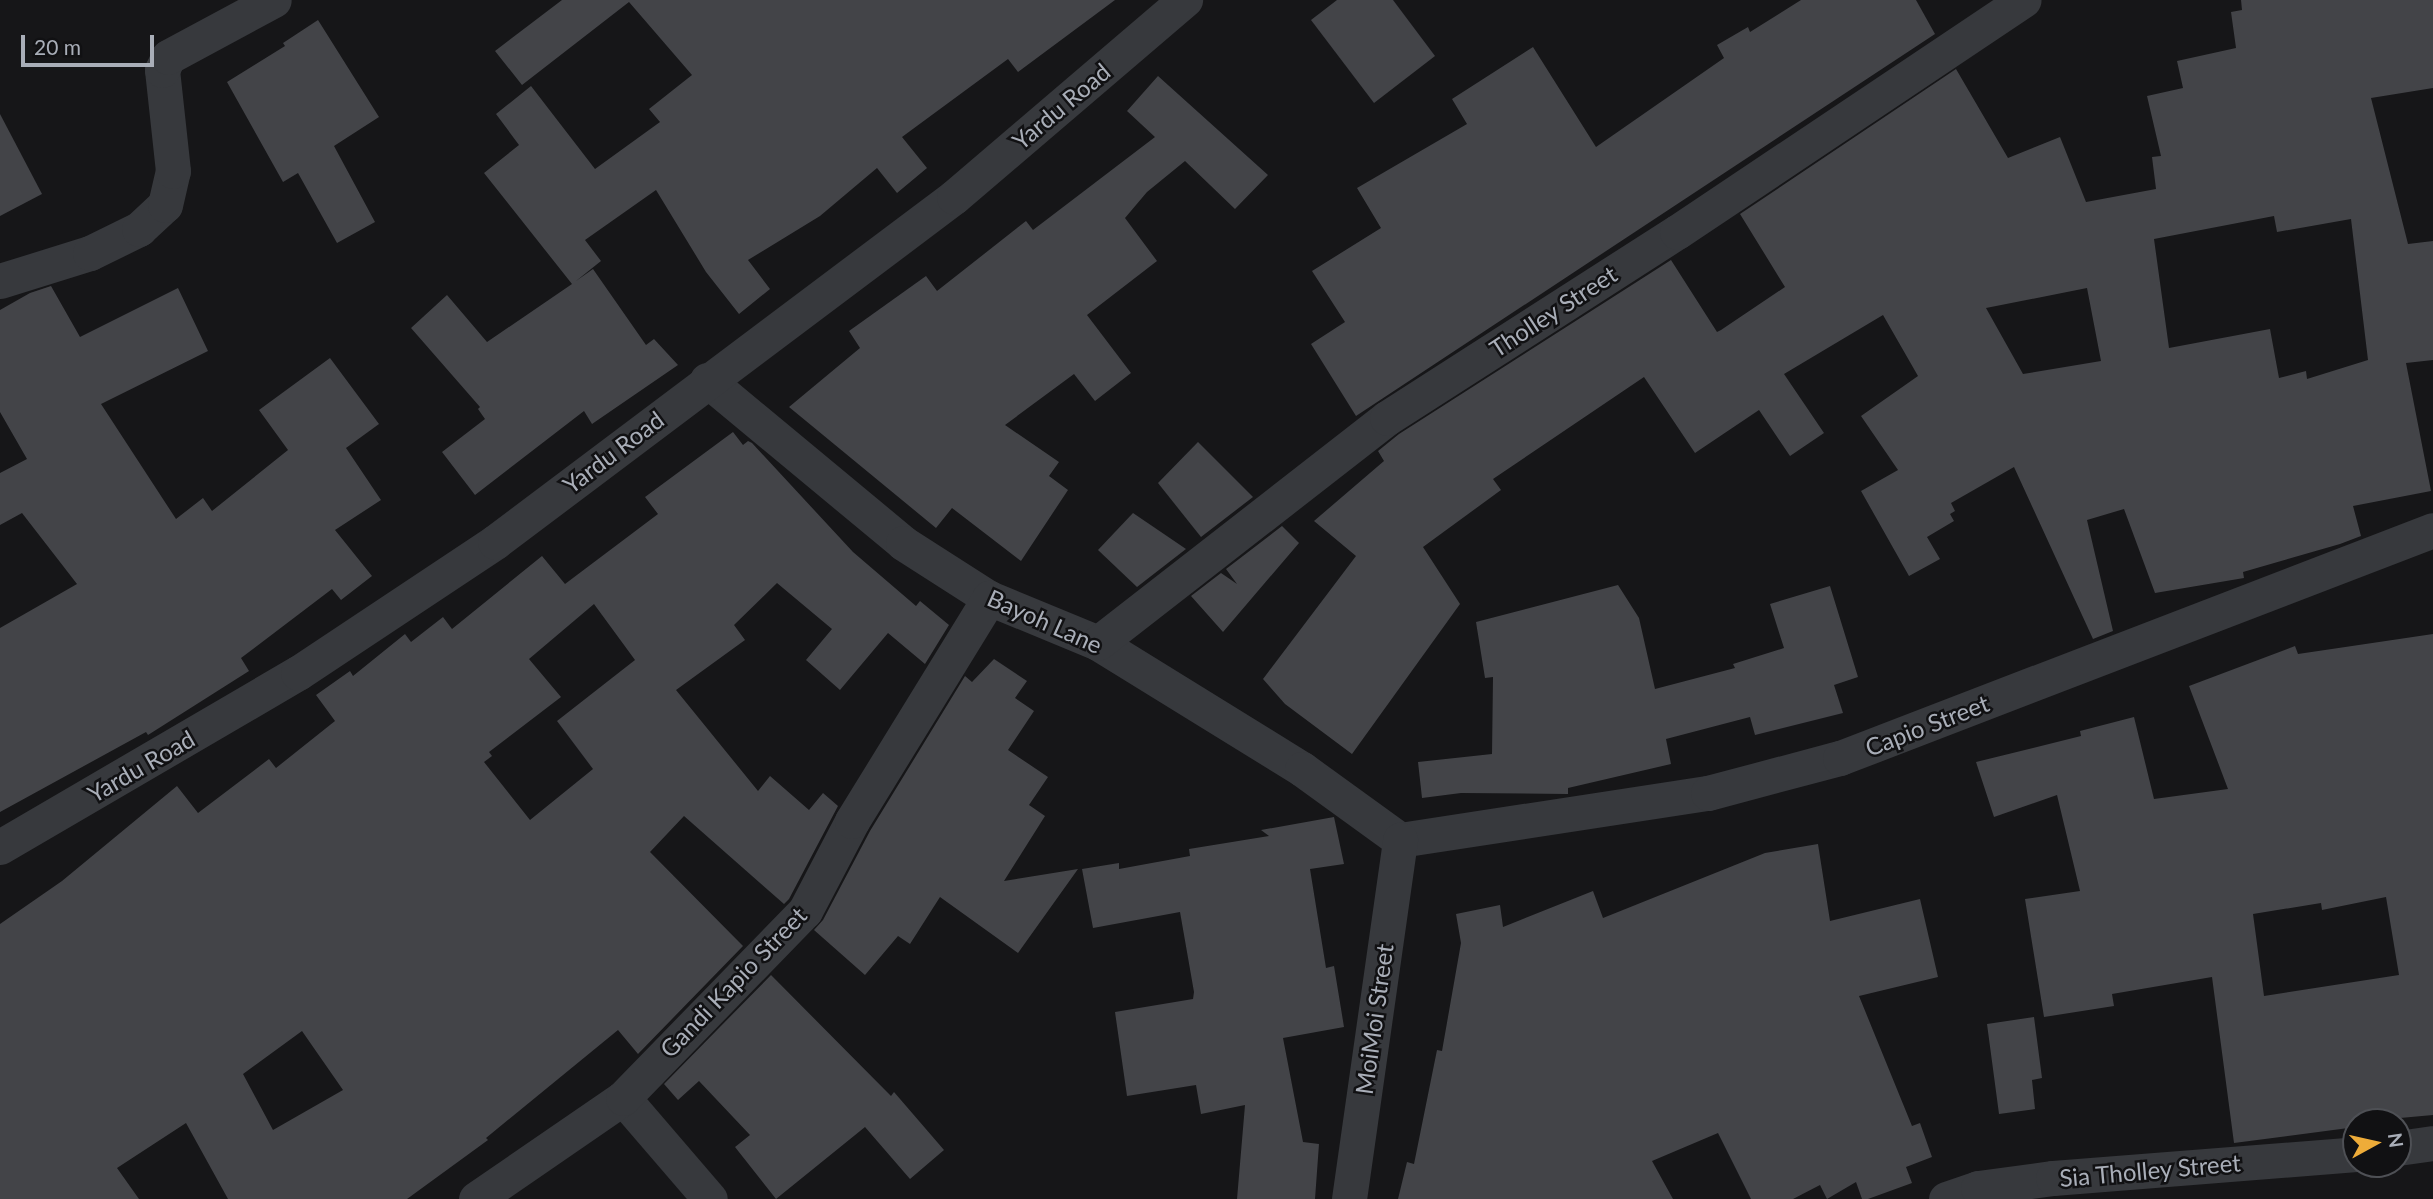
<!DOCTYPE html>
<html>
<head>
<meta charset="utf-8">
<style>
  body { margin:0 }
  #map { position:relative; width:2433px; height:1199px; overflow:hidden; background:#161618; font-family:Lato,sans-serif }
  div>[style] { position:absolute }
  .building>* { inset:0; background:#434448 }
  .street>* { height:35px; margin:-17.5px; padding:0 17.5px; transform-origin:17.5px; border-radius:17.5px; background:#37393d }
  span { translate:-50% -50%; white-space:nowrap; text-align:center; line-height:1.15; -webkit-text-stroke:5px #111113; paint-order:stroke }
  .street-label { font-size:24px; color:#a9aeb8 }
  .north { position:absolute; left:2342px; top:1108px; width:70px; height:70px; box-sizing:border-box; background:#111113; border:2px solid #4e5055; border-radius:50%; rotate:82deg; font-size:19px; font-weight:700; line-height:28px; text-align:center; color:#a9aeb8 }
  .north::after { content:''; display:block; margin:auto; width:24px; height:32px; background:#eeac39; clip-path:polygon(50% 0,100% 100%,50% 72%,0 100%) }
  .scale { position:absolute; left:21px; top:35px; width:133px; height:32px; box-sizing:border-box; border:4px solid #a9aeb8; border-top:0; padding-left:9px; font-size:21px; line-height:24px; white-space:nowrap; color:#a9aeb8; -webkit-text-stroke:5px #111113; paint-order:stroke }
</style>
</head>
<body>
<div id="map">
  <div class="building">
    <div style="clip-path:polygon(562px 0,1115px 0,1018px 72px,1008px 59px,902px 137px,927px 168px,897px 193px,877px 168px,820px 216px,748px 260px,770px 289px,739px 314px,706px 272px,656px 190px,585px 240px,601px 261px,576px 281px,593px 269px,646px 345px,654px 339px,678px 365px,592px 424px,584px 411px,475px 495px,442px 452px,485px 419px,478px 409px,480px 407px,411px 328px,447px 295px,487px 342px,572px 284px,484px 173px,519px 145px,496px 114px,531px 86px,595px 169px,660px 122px,649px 109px,692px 75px,629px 2px,522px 85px,495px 51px)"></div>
    <div style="clip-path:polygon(1337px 0,1393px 0,1435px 56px,1374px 103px,1311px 20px)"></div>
    <div style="clip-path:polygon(1801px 0,1916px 0,1935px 34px,1356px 416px,1311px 344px,1345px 322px,1312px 271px,1381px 228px,1357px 188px,1467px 124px,1452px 99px,1533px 47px,1596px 147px,1724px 58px,1717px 45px,1748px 27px,1750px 32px)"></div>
    <div style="clip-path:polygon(evenodd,2241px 0,2433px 0,2433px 88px,2371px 98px,2408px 244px,2433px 241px,2433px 360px,2406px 363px,2431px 491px,2353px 506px,2361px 536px,2340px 544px,2243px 572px,2244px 578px,2155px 593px,2124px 509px,2087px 520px,2113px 631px,2093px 639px,2014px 467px,1951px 503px,1955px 511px,1950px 514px,1954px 521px,1927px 537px,1940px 559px,1909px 576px,1861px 491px,1898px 470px,1861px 416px,1918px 376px,1883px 315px,1784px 374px,1824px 433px,1790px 456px,1759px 410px,1695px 453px,1644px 377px,1493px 479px,1501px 490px,1423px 547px,1460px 604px,1352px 754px,1285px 704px,1263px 679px,1356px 556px,1314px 521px,1384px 461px,1378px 451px,1399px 434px,1671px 260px,1717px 332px,1721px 330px,1785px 287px,1740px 214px,1956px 69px,2008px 158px,2060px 137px,2086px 202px,2156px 189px,2152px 157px,2161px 156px,2147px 96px,2183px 88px,2177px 61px,2236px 48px,2231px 12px,2242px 10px,2241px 0,2274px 216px,2277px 232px,2351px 219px,2368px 360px,2307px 379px,2306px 371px,2279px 378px,2270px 329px,2169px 348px,2154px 239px,2274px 216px,2241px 0,2087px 288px,2101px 361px,2023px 374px,1986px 308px,2087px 288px)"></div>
    <div style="clip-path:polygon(318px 20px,379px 117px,334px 146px,375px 222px,337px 243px,298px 173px,283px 182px,227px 82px,285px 46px,283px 43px)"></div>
    <div style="clip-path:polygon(1158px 76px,1268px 175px,1235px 209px,1185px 161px,1147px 192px,1125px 218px,1157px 261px,1087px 315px,1131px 373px,1095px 401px,1074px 374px,1005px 425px,1059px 462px,1049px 476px,1068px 490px,1021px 561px,952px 508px,936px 528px,789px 407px,860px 348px,849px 331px,926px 276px,937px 291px,1026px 221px,1033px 230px,1155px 137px,1127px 111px)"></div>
    <div style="clip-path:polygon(0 114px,42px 194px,0 216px)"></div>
    <div style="clip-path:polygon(51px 286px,80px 337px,178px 288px,208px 351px,101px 404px,176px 519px,203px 498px,212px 511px,288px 450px,259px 410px,330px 358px,379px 424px,346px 448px,381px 500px,335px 530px,372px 576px,341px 600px,332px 589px,241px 658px,249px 671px,148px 735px,146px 732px,0 812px,0 628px,77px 584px,22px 513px,0 525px,0 473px,27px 459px,0 412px,0 310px,30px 293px)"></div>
    <div style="clip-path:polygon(evenodd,733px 432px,743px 445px,748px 441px,752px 443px,853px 552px,916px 606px,920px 601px,949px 625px,925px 664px,888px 633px,840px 690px,806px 660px,832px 629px,777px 583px,734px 625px,745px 640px,676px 690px,758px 791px,770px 776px,809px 810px,823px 793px,838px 806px,789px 899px,784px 904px,684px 816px,650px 852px,743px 946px,638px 1054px,618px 1030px,486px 1138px,488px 1140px,407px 1199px,228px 1199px,186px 1123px,117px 1168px,139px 1199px,0 1199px,0 924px,62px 881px,177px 786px,198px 813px,269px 759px,276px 768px,335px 721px,316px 695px,350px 671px,353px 676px,405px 634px,411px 642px,443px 617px,452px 629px,542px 556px,565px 584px,658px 514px,645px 497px,733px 432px,594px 604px,635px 660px,557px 721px,593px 769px,530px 820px,484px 762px,492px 756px,489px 752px,561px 697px,529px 659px,594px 604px,733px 432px,302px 1031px,343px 1090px,273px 1130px,243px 1074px,302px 1031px)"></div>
    <div style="clip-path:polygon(1198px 442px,1253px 497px,1201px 537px,1158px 483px)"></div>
    <div style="clip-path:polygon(1133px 513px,1186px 549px,1137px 587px,1098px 550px)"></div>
    <div style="clip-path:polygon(1282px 526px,1299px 543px,1223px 632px,1191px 596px,1221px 573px,1237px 584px,1226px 569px)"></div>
    <div style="clip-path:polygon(1618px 585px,1639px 618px,1655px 689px,1735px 668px,1733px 664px,1784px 648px,1770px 604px,1830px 586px,1858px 677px,1834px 685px,1843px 713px,1755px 735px,1750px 717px,1666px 739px,1671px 764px,1568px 788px,1568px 794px,1461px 793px,1422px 798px,1418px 762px,1492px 754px,1493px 677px,1485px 678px,1476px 622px)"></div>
    <div style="clip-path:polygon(evenodd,2433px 634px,2433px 1115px,2356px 1122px,2356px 1127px,2234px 1143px,2212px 977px,2112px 994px,2114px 1006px,2044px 1017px,2025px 899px,2080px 891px,2057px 795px,1994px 817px,1976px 762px,2081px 736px,2080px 731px,2134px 717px,2154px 799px,2228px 789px,2189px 686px,2295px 646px,2298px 654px,2433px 634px,2386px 897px,2399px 975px,2264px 996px,2253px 914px,2321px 903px,2322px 910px,2386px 897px)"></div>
    <div style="clip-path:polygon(994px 659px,1027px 681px,1015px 698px,1034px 711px,1008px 750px,1048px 777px,1029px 805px,1045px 816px,1004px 881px,1078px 869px,1018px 953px,940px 897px,910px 944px,898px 936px,865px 975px,814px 930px,823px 920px,870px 831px,965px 676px,972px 682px)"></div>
    <div style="clip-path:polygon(1334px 817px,1344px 864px,1310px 869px,1326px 968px,1334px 966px,1344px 1027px,1283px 1038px,1303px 1142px,1319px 1144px,1315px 1199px,1237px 1199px,1245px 1105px,1201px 1114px,1196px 1085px,1127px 1096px,1115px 1012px,1193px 999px,1194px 992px,1180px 912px,1093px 928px,1082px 869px,1119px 863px,1119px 869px,1190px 856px,1189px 849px,1269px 836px,1261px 830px)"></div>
    <div style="clip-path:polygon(1818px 844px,1830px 921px,1920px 899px,1938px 977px,1859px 996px,1912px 1126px,1920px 1123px,1932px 1157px,1906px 1167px,1912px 1183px,1868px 1199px,1862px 1199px,1856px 1182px,1827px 1199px,1820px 1185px,1793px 1199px,1751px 1199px,1718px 1133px,1652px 1161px,1673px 1199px,1398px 1199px,1407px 1162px,1414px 1164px,1437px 1050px,1442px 1051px,1461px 943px,1456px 914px,1500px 905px,1503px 927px,1593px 891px,1603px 918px,1765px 853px)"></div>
    <div style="clip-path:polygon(771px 975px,891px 1096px,894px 1092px,944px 1150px,910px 1179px,865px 1127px,776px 1199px,735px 1147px,750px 1135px,699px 1081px,678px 1100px,664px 1084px)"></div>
    <div style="clip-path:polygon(2034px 1017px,2042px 1078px,2032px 1080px,2035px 1109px,1999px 1114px,1987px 1024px)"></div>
  </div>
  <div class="street">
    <div style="left:0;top:281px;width:94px;rotate:-17.3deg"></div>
    <div style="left:90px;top:253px;width:55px;rotate:-26.1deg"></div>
    <div style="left:139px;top:229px;width:35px;rotate:-43deg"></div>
    <div style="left:165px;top:205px;width:35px;rotate:-77deg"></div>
    <div style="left:173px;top:171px;width:102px;rotate:-96.2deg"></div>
    <div style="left:162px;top:70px;width:14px;rotate:-65deg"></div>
    <div style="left:168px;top:57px;width:120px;rotate:-28.3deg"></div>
    <div style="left:707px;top:380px;width:255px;rotate:39.7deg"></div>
    <div style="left:903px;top:543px;width:102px;rotate:32.6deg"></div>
    <div style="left:989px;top:598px;width:118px;rotate:22.4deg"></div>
    <div style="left:1098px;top:643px;width:240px;rotate:31.7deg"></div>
    <div style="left:1302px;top:769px;width:121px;rotate:35.9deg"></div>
    <div style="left:1098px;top:643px;width:366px;rotate:-37.9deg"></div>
    <div style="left:1387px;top:418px;width:345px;rotate:-32.7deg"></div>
    <div style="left:1677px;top:232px;width:417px;rotate:-33.8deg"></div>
    <div style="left:1400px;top:840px;width:312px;rotate:-8.7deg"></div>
    <div style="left:1708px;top:793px;width:137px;rotate:-14.9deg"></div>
    <div style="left:1840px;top:758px;width:635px;rotate:-21.03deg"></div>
    <div style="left:0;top:847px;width:345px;rotate:-30.3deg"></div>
    <div style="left:298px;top:673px;width:237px;rotate:-33.6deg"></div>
    <div style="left:495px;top:542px;width:574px;rotate:-36.93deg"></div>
    <div style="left:954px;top:197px;width:304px;rotate:-40.5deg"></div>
    <div style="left:623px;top:1098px;width:133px;rotate:49.3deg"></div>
    <div style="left:2398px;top:1148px;width:35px;rotate:-8deg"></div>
    <div style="left:476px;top:1199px;width:178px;rotate:-34.5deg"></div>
    <div style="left:623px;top:1098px;width:261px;rotate:-45.8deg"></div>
    <div style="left:805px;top:911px;width:102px;rotate:-62.4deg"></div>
    <div style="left:852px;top:821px;width:262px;rotate:-58.4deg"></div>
    <div style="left:1349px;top:1199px;width:363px;rotate:-81.9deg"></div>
    <div style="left:1946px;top:1199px;width:34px;rotate:-19deg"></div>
    <div style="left:1978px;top:1188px;width:76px;rotate:-7.6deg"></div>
    <div style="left:2053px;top:1178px;width:304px;rotate:-4.5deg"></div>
  </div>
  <div class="street-label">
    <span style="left:1061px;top:106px;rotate:-40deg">Yardu Road</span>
    <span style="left:1553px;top:311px;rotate:-33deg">Tholley Street</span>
    <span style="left:613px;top:452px;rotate:-37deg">Yardu Road</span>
    <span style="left:1045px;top:621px;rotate:24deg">Bayoh Lane</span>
    <span style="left:1927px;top:725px;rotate:-21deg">Capio Street</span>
    <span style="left:141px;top:766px;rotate:-30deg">Yardu Road</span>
    <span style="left:733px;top:982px;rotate:-46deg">Gandi Kapio Street</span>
    <span style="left:1374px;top:1019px;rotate:-82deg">MoiMoi Street</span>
    <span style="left:2150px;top:1170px;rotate:-5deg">Sia Tholley Street</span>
  </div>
  <div class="north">N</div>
  <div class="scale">20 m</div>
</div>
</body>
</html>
